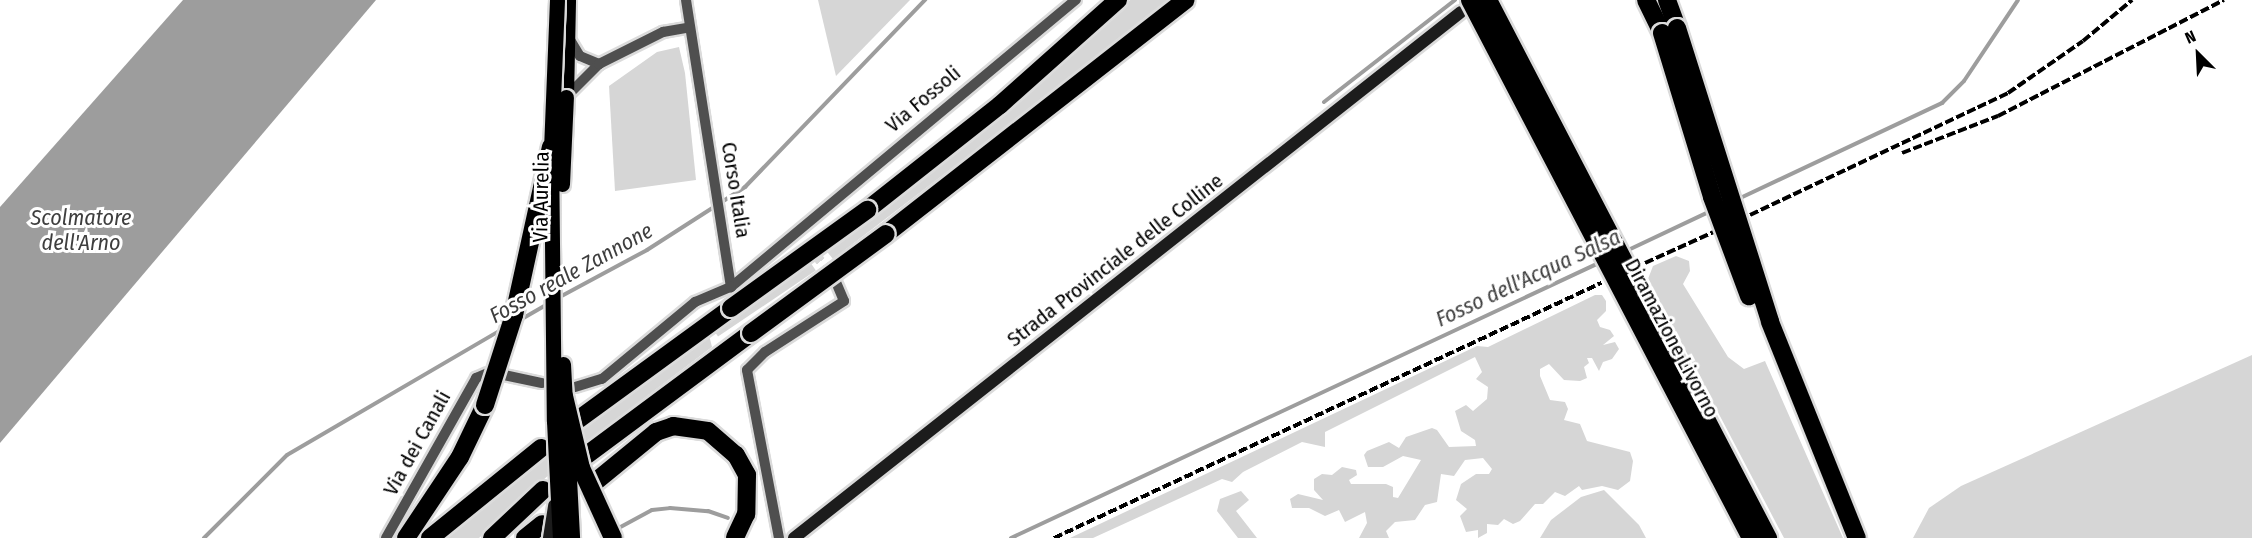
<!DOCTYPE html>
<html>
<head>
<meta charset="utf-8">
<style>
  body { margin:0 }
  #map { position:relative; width:2252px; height:538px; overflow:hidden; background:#fff; font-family:"Fira Sans Condensed",sans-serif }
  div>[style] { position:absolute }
  .green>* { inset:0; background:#d6d6d6; transform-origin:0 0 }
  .water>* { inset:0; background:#9d9d9d }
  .stream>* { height:4px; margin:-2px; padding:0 2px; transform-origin:2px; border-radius:2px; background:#9d9d9d }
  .street-tunnel>* { height:10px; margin-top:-5px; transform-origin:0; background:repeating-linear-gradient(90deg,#d9d9d9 0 10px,transparent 0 15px) }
  .roads { filter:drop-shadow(2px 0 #dbdbdb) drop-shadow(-2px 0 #dbdbdb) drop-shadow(0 2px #dbdbdb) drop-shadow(0 -2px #dbdbdb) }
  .street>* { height:10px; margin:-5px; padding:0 5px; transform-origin:5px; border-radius:5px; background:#4f4f4f }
  .secondary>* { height:12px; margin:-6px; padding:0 6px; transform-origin:6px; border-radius:6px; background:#1c1c1c }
  .primary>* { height:15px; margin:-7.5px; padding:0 7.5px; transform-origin:7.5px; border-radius:7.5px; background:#000 }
  .highway>* { height:18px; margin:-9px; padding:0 9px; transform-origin:9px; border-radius:9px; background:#000 }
  .rail>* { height:4px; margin-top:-2px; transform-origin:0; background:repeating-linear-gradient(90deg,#000 0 9px,transparent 0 12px) }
  .bridges { filter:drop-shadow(2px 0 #dbdbdb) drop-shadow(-2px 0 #dbdbdb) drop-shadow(0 2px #dbdbdb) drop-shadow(0 -2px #dbdbdb) }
  .secondary-bridge>* { height:12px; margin:-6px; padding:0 6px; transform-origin:6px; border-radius:6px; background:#1c1c1c }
  .primary-bridge>* { height:15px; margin:-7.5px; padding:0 7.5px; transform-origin:7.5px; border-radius:7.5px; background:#000 }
  .highway-bridge>* { height:18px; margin:-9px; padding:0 9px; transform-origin:9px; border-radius:9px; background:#000 }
  span { translate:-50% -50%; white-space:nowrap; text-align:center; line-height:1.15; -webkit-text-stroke:6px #fff; paint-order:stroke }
  .street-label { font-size:21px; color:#000 }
  .water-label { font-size:22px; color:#3e3e3e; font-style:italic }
  .north { position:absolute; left:2168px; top:24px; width:60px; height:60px; -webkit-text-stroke:4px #fff; paint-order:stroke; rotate:336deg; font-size:16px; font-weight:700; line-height:24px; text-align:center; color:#000 }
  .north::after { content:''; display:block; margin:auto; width:21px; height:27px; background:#000; clip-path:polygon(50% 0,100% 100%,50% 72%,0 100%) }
</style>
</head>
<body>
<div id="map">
  <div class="green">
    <div style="clip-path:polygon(818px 0,910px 0,836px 76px)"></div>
    <div style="clip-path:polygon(1130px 0,1172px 0,833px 259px,824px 248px,959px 148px)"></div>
    <div style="clip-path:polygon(679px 47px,685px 73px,696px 180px,615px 191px,609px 86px,657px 52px)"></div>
    <div style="clip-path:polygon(1676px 256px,1689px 261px,1690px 271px,1683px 284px,1728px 357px,1744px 369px,1765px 361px,1843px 538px,1784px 538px,1648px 279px,1653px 266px)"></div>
    <div style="left:808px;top:259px;width:14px;height:118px;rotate:56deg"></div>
    <div style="clip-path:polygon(1595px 295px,1602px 295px,1606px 301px,1606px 311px,1597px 320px,1600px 327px,1610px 330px,1614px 336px,1603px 345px,1615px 342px,1619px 349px,1612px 359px,1603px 362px,1599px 371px,1592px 358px,1587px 358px,1589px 363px,1584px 367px,1587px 378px,1580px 381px,1564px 380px,1549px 364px,1540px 369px,1540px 376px,1550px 400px,1565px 402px,1568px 409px,1564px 420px,1580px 424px,1587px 441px,1630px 452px,1633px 461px,1630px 481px,1618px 490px,1602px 486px,1582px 490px,1579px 486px,1565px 496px,1555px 492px,1543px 504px,1535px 504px,1520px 521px,1513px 524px,1504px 519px,1498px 525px,1487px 524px,1487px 533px,1478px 538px,1478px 530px,1466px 532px,1460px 516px,1467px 509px,1456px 500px,1461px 484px,1476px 474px,1489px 474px,1492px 469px,1483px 458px,1465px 460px,1454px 476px,1441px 474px,1437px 502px,1425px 505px,1415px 520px,1395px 522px,1386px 531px,1389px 538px,1359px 538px,1367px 523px,1365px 512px,1345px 522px,1339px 510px,1325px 516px,1309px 508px,1292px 508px,1290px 499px,1298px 494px,1323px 500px,1314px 490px,1314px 479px,1322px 474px,1332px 475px,1342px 467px,1356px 470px,1357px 475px,1349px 480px,1351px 484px,1386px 484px,1393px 487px,1393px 497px,1398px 498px,1421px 460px,1403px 456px,1383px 467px,1368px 467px,1364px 455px,1367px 451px,1389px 442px,1399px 448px,1406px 437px,1432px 428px,1437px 430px,1449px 447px,1476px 446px,1475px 440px,1461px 431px,1455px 411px,1466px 405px,1473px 411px,1487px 399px,1488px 387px,1476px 379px,1482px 372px,1475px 357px,1325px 432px,1325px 447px,1302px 442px,1243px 472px,1232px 482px,1222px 479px,1093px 538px,1070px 538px,1477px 346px,1488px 347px)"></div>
    <div style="clip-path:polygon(708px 331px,712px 347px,582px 445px,479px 538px,441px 538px,499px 488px)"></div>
    <div style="clip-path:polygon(2252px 355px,2252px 538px,1913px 538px,1929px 508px,1961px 486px)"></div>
    <div style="clip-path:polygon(1604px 490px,1639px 525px,1646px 538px,1540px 538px,1551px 520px,1581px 497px)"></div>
    <div style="clip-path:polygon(1241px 491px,1249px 500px,1236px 511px,1257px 538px,1238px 538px,1217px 511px,1220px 499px)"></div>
  </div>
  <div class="water">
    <div style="clip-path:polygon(183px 0,376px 0,0 443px,0 207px)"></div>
  </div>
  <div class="stream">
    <div style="left:1324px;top:102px;width:166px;rotate:-37.9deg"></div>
    <div style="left:1736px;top:200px;width:228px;rotate:-25.2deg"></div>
    <div style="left:1942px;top:103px;width:31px;rotate:-45deg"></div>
    <div style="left:1964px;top:81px;width:97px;rotate:-56.3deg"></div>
    <div style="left:1624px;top:252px;width:98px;rotate:-25.3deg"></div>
    <div style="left:556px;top:299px;width:103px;rotate:-28.3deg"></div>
    <div style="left:647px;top:250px;width:117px;rotate:-32.7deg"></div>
    <div style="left:745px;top:187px;width:260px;rotate:-46.1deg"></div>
    <div style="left:520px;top:320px;width:34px;rotate:-30deg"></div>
    <div style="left:615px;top:530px;width:42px;rotate:-28.4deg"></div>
    <div style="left:652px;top:510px;width:18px;rotate:-6deg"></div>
    <div style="left:670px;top:508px;width:38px;rotate:5deg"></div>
    <div style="left:708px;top:511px;width:21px;rotate:19deg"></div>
    <div style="left:204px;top:538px;width:117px;rotate:-45deg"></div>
    <div style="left:287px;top:455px;width:250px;rotate:-30.3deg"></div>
    <div style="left:1011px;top:538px;width:651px;rotate:-25.07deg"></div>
  </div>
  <div class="street-tunnel">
    <div style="left:806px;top:241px;width:44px;rotate:54.2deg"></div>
  </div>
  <div class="roads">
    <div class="street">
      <div style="left:686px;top:0;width:291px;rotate:81.1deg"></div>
      <div style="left:731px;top:287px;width:449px;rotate:-39.8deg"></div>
      <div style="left:569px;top:38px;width:21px;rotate:59deg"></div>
      <div style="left:580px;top:56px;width:21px;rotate:23deg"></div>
      <div style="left:566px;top:97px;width:47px;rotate:-45deg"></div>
      <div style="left:599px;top:64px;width:72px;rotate:-26.6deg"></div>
      <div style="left:663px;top:32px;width:27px;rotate:-10deg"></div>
      <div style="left:504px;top:375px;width:39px;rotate:12deg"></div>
      <div style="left:575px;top:387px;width:28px;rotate:-17deg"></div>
      <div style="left:602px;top:379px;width:121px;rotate:-39.6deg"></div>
      <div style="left:695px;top:302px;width:39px;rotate:-23deg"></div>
      <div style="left:386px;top:538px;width:184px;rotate:-60.6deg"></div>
      <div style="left:476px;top:378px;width:13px;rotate:-23deg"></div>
      <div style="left:779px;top:538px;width:171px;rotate:-100.8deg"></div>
      <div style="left:747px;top:370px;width:25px;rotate:-45deg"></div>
      <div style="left:765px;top:352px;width:94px;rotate:-32.8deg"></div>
      <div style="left:844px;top:301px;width:21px;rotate:-113deg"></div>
    </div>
    <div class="secondary">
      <div style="left:794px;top:538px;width:849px;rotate:-38.26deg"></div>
    </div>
    <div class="primary">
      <div style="left:566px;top:97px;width:97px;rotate:-88.8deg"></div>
    </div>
    <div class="highway">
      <div style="left:1646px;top:0;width:37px;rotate:64deg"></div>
      <div style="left:1667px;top:0;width:30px;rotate:70deg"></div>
      <div style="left:867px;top:210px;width:169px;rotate:-38.3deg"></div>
      <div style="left:1000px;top:105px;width:158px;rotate:-41.7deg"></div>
      <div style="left:886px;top:234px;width:380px;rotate:-38deg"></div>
      <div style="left:579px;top:419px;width:188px;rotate:-36.1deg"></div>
      <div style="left:584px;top:457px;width:208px;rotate:-36.6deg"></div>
      <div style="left:595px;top:482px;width:79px;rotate:-39.3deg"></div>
      <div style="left:656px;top:432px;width:18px;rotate:-19deg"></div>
      <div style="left:673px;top:426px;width:35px;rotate:8deg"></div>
      <div style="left:708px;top:431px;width:37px;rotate:41deg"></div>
      <div style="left:736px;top:455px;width:23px;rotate:61deg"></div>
      <div style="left:747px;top:475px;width:39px;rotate:91deg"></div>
      <div style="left:746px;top:514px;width:26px;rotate:115deg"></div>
      <div style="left:406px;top:538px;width:97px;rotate:-56.3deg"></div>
      <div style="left:460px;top:457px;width:58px;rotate:-64.3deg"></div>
      <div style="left:430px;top:538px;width:143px;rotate:-39deg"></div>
      <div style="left:492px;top:538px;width:70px;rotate:-43.3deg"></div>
      <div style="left:525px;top:538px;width:22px;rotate:-39deg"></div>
    </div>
  </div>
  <div class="rail">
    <div style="left:1902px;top:153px;width:103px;rotate:-21.1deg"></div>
    <div style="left:1998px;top:116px;width:254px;rotate:-27.2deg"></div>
    <div style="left:1750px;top:215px;width:285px;rotate:-25.3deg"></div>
    <div style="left:2008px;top:93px;width:91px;rotate:-34.7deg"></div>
    <div style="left:2083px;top:41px;width:64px;rotate:-39.9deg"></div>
    <div style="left:1645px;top:263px;width:78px;rotate:-24.3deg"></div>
    <div style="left:1054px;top:538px;width:604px;rotate:-24.99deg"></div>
  </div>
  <div class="bridges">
    <div class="secondary-bridge">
      <div style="left:549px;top:538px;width:33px;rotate:-81deg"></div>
    </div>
    <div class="primary-bridge">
      <div style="left:557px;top:0;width:147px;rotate:92.3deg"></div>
      <div style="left:551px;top:147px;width:274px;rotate:89.4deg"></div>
      <div style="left:554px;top:421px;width:117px;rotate:87.1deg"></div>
      <div style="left:562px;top:184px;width:87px;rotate:-87.4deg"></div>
      <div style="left:563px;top:364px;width:174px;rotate:87deg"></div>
    </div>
    <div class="highway-bridge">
      <div style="left:1470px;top:0;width:607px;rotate:62.42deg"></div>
      <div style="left:1488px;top:0;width:607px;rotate:62.51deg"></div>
      <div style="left:1677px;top:28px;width:308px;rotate:72.4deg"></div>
      <div style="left:1770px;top:322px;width:233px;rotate:68.1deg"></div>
      <div style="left:1662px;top:33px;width:171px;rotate:73deg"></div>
      <div style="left:1712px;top:197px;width:106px;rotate:69.5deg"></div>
      <div style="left:731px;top:308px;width:168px;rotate:-35.8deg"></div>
      <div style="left:751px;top:333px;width:167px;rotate:-36.3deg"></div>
      <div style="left:564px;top:396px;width:74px;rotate:76.7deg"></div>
      <div style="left:581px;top:468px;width:77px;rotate:65.4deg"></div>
      <div style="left:485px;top:405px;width:95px;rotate:-72.1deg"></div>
      <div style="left:514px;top:315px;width:172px;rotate:-77.6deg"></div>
    </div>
  </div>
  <div class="street-label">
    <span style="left:923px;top:99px;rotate:-40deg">Via Fossoli</span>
    <span style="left:736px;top:190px;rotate:81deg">Corso Italia</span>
    <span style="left:541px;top:197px;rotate:-89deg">Via Aurelia</span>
    <span style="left:1115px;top:260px;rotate:-38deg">Strada Provinciale delle Colline</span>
    <span style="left:1672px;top:338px;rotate:62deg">Diramazione Livorno</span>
    <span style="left:417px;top:443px;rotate:-61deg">Via dei Canali</span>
  </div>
  <div class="water-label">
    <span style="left:81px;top:230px">Scolmatore<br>dell'Arno</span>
    <span style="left:571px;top:273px;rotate:-29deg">Fosso reale Zannone</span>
    <span style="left:1528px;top:278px;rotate:-25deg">Fosso dell'Acqua Salsa</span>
  </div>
  <div class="north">N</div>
</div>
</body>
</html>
